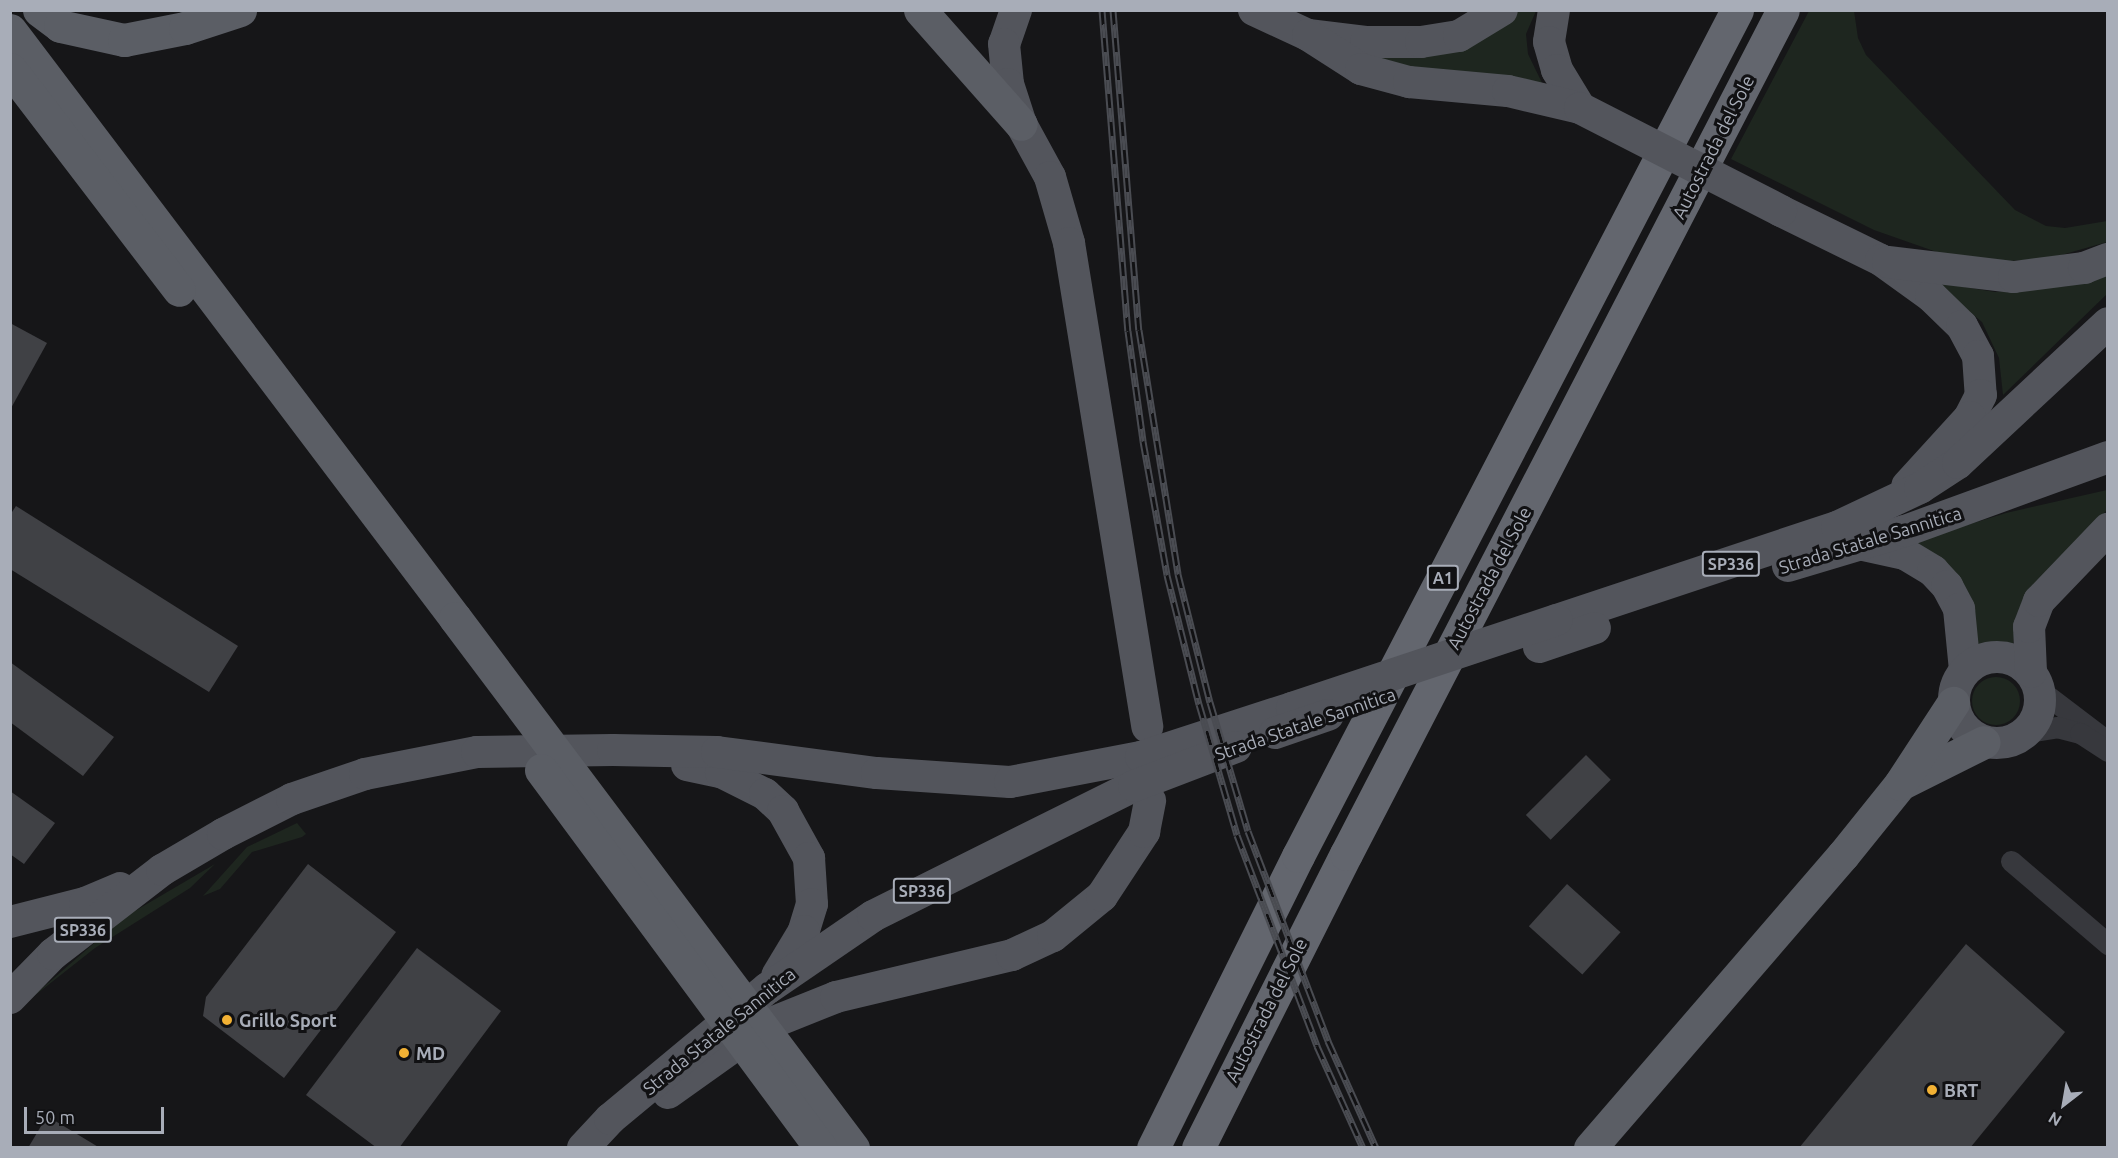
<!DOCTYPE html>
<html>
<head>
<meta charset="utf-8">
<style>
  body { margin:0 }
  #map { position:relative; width:2118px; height:1158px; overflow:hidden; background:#161618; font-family:Ubuntu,sans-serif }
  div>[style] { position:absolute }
  .green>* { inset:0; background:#1e261f }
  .round { border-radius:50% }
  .building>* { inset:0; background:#404145; transform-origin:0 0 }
  .minor>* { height:21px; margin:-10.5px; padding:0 10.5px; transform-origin:10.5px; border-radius:10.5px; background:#37383d }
  .primary>* { height:32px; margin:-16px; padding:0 16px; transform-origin:16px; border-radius:16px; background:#53555c }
  .primary>.ring { margin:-16px; padding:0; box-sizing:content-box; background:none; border:32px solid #53555c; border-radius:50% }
  .trunk>* { height:33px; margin:-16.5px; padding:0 16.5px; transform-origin:16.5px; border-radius:16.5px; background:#5b5e65 }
  .motorway>* { height:33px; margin:-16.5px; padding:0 16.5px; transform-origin:16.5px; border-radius:16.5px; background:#63666e }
  .rail>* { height:7px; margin-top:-3.5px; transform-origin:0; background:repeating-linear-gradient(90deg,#111113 0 14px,#4a4c52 0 28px); box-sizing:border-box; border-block:2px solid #4a4c52 }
  .primary-bridge>* { height:32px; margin:-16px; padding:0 16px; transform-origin:16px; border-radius:16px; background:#53555c }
  .trunk-bridge>* { height:33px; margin:-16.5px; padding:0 16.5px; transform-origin:16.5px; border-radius:16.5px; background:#5b5e65 }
  .dots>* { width:16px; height:16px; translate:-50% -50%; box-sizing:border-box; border:3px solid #111113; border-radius:50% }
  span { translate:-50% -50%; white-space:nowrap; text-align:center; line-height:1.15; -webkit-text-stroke:6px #111113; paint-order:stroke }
  .shield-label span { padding:2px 4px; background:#111113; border:2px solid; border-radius:4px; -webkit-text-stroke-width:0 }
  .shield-label { font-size:16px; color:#a8adb8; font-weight:700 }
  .street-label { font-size:18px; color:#a8adb8 }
  .poi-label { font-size:18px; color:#a8adb8; font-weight:700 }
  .left { translate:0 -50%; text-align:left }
  .frame { position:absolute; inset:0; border:12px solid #a8adb8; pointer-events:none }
  .north { position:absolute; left:2034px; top:1074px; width:60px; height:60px; -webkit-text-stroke:4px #111113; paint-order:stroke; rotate:211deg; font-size:16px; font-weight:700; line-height:24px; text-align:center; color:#a8adb8 }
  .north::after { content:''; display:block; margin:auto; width:21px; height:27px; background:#a8adb8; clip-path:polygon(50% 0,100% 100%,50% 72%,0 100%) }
  .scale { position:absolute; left:24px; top:1107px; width:140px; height:27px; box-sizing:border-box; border:3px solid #a8adb8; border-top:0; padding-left:8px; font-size:18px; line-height:21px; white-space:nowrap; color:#a8adb8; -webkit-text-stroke:4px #111113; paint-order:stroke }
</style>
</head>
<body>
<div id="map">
  <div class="green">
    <div style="clip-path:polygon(1516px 11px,1536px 11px,1526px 34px,1528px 54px,1546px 91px,1430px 75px,1358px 53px)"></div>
    <div style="clip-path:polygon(1809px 11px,1854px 11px,1858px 38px,1866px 55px,2015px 210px,2046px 226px,2065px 228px,2107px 221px,2107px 242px,2051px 258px,1997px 262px,1951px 257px,1874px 230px,1731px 159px)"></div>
    <div style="clip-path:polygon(2107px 275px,2107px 294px,2003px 395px,1999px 358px,1982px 322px,1934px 282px,1995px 292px,2068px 286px)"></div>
    <div style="clip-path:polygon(2107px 490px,2107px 510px,2029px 589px,2015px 620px,2013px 647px,1993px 643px,1977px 648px,1905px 544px,2006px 513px)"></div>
    <div class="round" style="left:1972px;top:677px;width:48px;height:48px"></div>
    <div style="clip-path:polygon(297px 823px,306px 834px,302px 837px,252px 852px,220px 889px,203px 896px,247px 847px)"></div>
    <div style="clip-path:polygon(215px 864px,190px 888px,95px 948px,24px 1004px,123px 918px)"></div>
  </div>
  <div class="building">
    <div style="clip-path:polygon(10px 323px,47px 343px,10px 410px)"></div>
    <div style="clip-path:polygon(16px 506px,238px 646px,209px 692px,10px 569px,10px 515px)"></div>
    <div style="clip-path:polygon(10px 662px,114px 737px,83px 776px,10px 722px)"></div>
    <div style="left:1586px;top:755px;width:35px;height:85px;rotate:45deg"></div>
    <div style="clip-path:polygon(10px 791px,55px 823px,24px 864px,10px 854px)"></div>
    <div style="clip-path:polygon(308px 864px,396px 932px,284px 1078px,203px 1016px,206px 997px)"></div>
    <div style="left:1567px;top:884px;width:72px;height:57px;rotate:42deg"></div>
    <div style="clip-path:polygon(1966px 944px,2065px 1032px,1970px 1148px,1799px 1148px)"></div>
    <div style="clip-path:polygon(417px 948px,501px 1011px,399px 1148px,377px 1148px,306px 1095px)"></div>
    <div style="clip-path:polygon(47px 1116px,100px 1148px,28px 1148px)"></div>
  </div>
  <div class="minor">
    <div style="left:2040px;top:690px;width:74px;rotate:37.3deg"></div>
    <div style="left:2027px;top:732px;width:30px;rotate:-9deg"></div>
    <div style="left:2057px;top:727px;width:24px;rotate:15deg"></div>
    <div style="left:2080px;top:733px;width:33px;rotate:33deg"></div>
    <div style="left:2011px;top:861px;width:128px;rotate:40.6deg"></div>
  </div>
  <div class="primary">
    <div style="left:1016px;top:10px;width:36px;rotate:109deg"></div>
    <div style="left:1004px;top:44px;width:40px;rotate:84.3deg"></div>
    <div style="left:1008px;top:84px;width:42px;rotate:72deg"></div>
    <div style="left:1021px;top:124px;width:60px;rotate:61.3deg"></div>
    <div style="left:1050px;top:177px;width:69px;rotate:73.9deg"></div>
    <div style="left:1069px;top:243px;width:490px;rotate:80.8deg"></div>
    <div style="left:1254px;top:10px;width:60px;rotate:24.8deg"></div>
    <div style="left:1308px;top:35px;width:58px;rotate:6.9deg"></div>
    <div style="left:1366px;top:42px;width:55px"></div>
    <div style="left:1421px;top:42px;width:38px;rotate:-9deg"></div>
    <div style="left:1459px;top:36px;width:50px;rotate:-31.2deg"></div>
    <div style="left:1554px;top:10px;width:32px;rotate:99deg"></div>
    <div style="left:1549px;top:42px;width:29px;rotate:74deg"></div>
    <div style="left:1557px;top:70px;width:44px;rotate:58.8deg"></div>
    <div style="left:1308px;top:35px;width:63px;rotate:32.7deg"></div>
    <div style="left:1361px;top:69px;width:50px;rotate:15.2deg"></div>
    <div style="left:1409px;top:82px;width:99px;rotate:5.2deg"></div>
    <div style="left:1508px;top:91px;width:74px;rotate:13.3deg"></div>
    <div style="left:1781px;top:211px;width:111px;rotate:26.1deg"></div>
    <div style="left:1881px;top:260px;width:62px;rotate:35.8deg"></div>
    <div style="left:1931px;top:296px;width:43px;rotate:44.1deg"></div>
    <div style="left:1962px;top:326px;width:34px;rotate:62deg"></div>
    <div style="left:1978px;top:356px;width:39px;rotate:86deg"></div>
    <div style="left:1981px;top:395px;width:25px;rotate:117deg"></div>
    <div style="left:1970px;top:417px;width:93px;rotate:132.4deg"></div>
    <div style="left:1888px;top:262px;width:127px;rotate:6.8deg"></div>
    <div style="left:2014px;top:277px;width:71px;rotate:-7.3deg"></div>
    <div style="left:2084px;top:268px;width:26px;rotate:-21deg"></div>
    <div style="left:1864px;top:545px;width:42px;rotate:12.4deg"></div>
    <div style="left:1905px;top:554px;width:33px;rotate:31deg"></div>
    <div style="left:1933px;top:571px;width:21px;rotate:47deg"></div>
    <div style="left:1947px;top:586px;width:26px;rotate:62deg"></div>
    <div style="left:1959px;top:609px;width:61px;rotate:84.4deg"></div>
    <div style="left:1788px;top:566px;width:122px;rotate:-16.7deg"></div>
    <div style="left:1905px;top:531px;width:216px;rotate:-20deg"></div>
    <div style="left:1557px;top:620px;width:295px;rotate:-18.4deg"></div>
    <div style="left:1837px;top:527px;width:92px;rotate:-25.2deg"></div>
    <div style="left:1920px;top:488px;width:45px;rotate:-33.3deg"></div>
    <div style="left:1958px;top:463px;width:205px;rotate:-43deg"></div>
    <div style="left:1539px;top:647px;width:59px;rotate:-18.7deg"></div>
    <div class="ring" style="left:1954px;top:657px;width:54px;height:54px"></div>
    <div style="left:2031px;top:672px;width:45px;rotate:-92.5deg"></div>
    <div style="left:2029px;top:627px;width:28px;rotate:-69deg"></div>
    <div style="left:2039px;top:601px;width:100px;rotate:-46.2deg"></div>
    <div style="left:687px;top:765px;width:35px;rotate:12deg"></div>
    <div style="left:721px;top:772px;width:49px;rotate:26.6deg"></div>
    <div style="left:765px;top:794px;width:25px;rotate:43deg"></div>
    <div style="left:783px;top:811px;width:54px;rotate:61deg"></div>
    <div style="left:809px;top:858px;width:46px;rotate:86.3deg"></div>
    <div style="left:812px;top:904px;width:28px;rotate:107deg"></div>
    <div style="left:804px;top:931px;width:52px;rotate:121deg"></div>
    <div style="left:10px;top:922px;width:77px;rotate:-14.2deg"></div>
    <div style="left:85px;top:903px;width:38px;rotate:-23deg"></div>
    <div style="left:10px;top:998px;width:62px;rotate:-45.7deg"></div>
    <div style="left:53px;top:954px;width:138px;rotate:-37.6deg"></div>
    <div style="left:162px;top:870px;width:71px;rotate:-30.5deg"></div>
    <div style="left:223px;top:834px;width:77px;rotate:-26.9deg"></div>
    <div style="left:292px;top:799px;width:77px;rotate:-18.9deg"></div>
    <div style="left:365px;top:774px;width:114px;rotate:-11.1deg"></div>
    <div style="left:477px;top:752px;width:136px;rotate:-0.8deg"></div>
    <div style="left:613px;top:750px;width:104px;rotate:1.1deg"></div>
    <div style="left:717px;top:752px;width:161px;rotate:7.5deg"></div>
    <div style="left:877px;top:773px;width:133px;rotate:3.9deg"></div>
    <div style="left:1010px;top:782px;width:133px;rotate:-10.8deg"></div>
    <div style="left:1141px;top:757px;width:159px;rotate:-18deg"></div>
    <div style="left:668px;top:1093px;width:112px;rotate:-35.5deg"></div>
    <div style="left:759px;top:1028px;width:83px;rotate:-21.9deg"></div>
    <div style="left:836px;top:997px;width:181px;rotate:-13.4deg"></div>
    <div style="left:1012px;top:955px;width:45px;rotate:-24.9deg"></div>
    <div style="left:1053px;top:936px;width:63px;rotate:-39.2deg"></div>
    <div style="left:1102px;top:896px;width:77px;rotate:-56.7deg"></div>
    <div style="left:1144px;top:832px;width:32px;rotate:-79deg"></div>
    <div style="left:583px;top:1148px;width:40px;rotate:-47deg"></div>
    <div style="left:610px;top:1119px;width:205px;rotate:-39.7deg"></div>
    <div style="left:768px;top:988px;width:127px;rotate:-34.4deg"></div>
    <div style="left:873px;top:916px;width:292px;rotate:-26.5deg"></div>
    <div style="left:1134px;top:786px;width:109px;rotate:-20.9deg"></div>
  </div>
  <div class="trunk">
    <div style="left:39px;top:10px;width:26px;rotate:37deg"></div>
    <div style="left:60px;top:26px;width:66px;rotate:12.3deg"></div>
    <div style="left:124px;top:40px;width:62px;rotate:-11.1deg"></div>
    <div style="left:185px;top:28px;width:58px;rotate:-18.1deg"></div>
    <div style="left:920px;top:10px;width:152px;rotate:48.5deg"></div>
    <div style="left:10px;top:30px;width:737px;rotate:52.88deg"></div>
    <div style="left:10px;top:69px;width:278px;rotate:52.6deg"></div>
    <div style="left:1904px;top:782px;width:89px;rotate:-26.6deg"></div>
    <div style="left:1590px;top:1148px;width:387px;rotate:-49.2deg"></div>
    <div style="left:1843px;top:855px;width:91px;rotate:-51.2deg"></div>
    <div style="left:1900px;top:784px;width:97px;rotate:-56.8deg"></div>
  </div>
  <div class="motorway">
    <div style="left:1153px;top:1148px;width:326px;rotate:-63.6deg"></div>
    <div style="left:1298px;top:856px;width:953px;rotate:-62.57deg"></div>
    <div style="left:1198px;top:1148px;width:329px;rotate:-63.3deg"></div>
    <div style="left:1346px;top:854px;width:950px;rotate:-62.63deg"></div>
  </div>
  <div class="rail">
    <div style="left:1102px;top:10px;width:322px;rotate:85.4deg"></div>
    <div style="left:1128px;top:331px;width:111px;rotate:82.2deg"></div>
    <div style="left:1143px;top:441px;width:136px;rotate:79.8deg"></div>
    <div style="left:1167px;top:575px;width:133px;rotate:76.1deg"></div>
    <div style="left:1199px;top:704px;width:136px;rotate:73.8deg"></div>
    <div style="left:1237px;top:835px;width:226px;rotate:69.2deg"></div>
    <div style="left:1317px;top:1046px;width:112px;rotate:65.7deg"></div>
    <div style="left:1113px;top:10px;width:321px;rotate:85.4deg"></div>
    <div style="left:1139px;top:330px;width:247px;rotate:80.9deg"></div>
    <div style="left:1178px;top:574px;width:132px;rotate:76deg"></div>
    <div style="left:1210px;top:702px;width:134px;rotate:73.6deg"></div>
    <div style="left:1248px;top:831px;width:225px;rotate:69.1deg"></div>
    <div style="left:1328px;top:1041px;width:117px;rotate:65.8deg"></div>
  </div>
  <div class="primary-bridge">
    <div style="left:1580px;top:108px;width:226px;rotate:27.1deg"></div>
    <div style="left:1292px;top:708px;width:279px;rotate:-18.4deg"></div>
    <div style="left:1275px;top:733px;width:56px;rotate:-18.8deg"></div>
  </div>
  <div class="trunk-bridge">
    <div style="left:455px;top:618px;width:663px;rotate:53.1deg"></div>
    <div style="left:541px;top:770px;width:470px;rotate:53.5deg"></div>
  </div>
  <div class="dots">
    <div style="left:227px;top:1020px;background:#f2b134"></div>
    <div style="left:404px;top:1053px;background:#f2b134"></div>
    <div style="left:1932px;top:1090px;background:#f2b134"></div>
  </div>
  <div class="shield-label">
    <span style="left:1731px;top:564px">SP336</span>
    <span style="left:1443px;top:578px">A1</span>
    <span style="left:922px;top:891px">SP336</span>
    <span style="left:83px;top:930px">SP336</span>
  </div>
  <div class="street-label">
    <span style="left:1713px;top:147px;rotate:-63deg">Autostrada del Sole</span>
    <span style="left:1870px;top:540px;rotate:-17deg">Strada Statale Sannitica</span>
    <span style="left:1489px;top:578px;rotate:-62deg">Autostrada del Sole</span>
    <span style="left:1305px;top:724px;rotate:-19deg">Strada Statale Sannitica</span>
    <span style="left:1266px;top:1010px;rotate:-63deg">Autostrada del Sole</span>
    <span style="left:719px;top:1031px;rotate:-39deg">Strada Statale Sannitica</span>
  </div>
  <div class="poi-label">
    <span class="left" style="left:239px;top:1020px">Grillo Sport</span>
    <span class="left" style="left:416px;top:1053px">MD</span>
    <span class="left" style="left:1944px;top:1090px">BRT</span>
  </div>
  <div class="frame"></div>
  <div class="north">N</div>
  <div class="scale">50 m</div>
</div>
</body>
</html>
